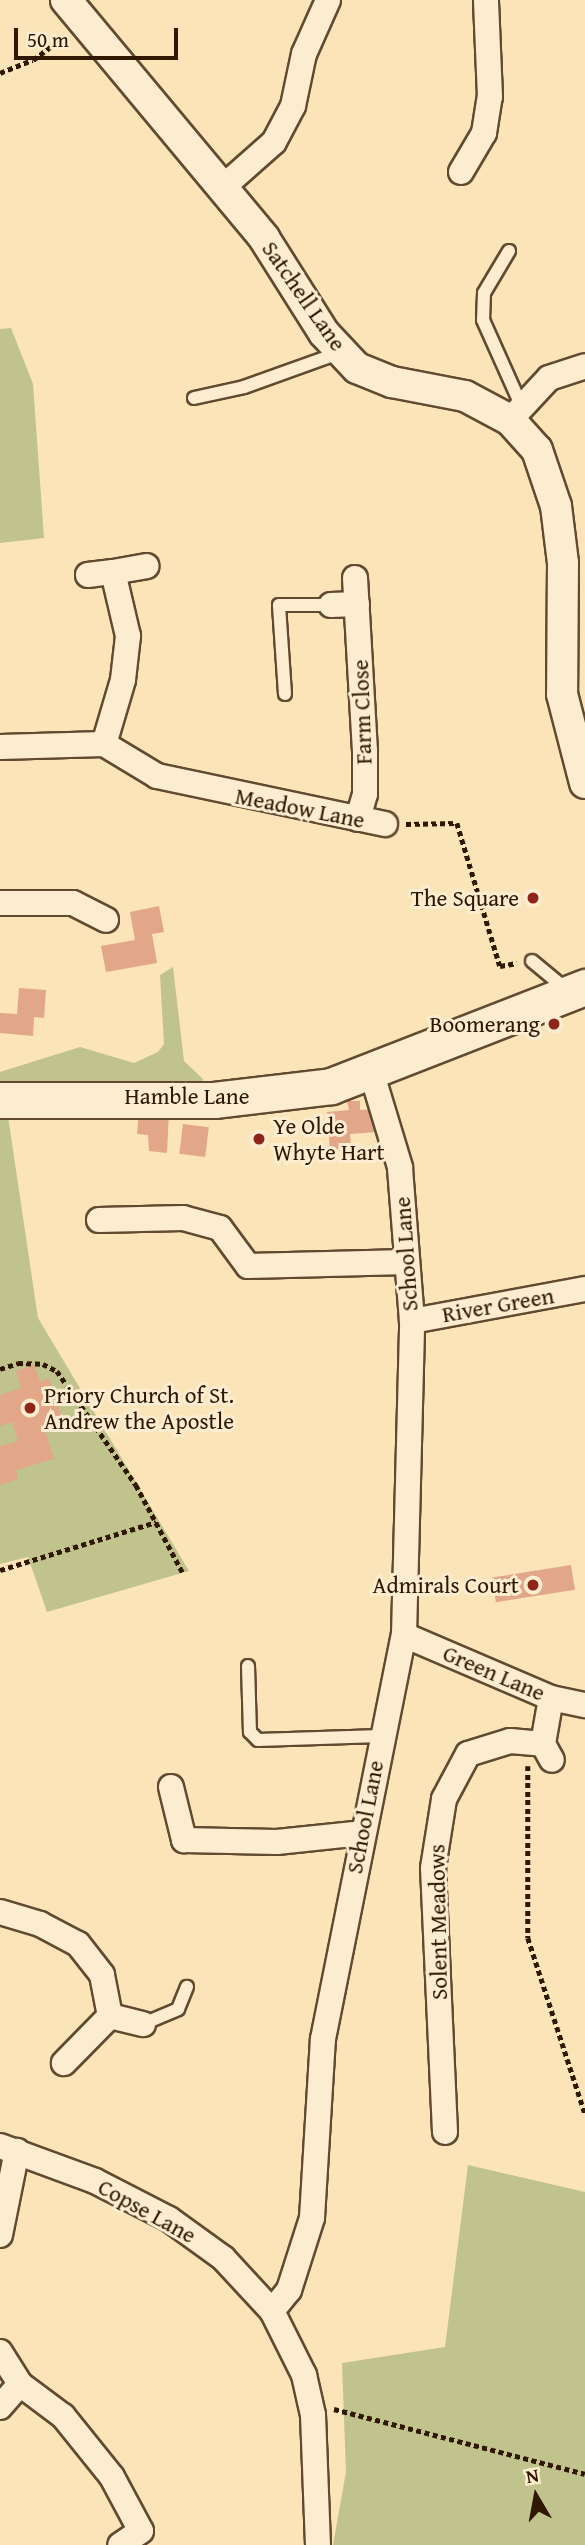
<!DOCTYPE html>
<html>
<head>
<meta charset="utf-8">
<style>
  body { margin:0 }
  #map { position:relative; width:585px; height:2545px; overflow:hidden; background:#fae4b8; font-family:"Gentium Book Plus",serif }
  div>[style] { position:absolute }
  .green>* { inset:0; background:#c1c38d }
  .building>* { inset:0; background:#e2a689; transform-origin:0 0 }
  .path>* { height:4.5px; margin-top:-2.25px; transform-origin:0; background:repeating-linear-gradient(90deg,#2f1702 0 5px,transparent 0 8.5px) }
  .roads { filter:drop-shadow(2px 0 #624a30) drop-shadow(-2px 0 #624a30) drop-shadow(0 2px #624a30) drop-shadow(0 -2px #624a30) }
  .service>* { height:12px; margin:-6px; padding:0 6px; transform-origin:6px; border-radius:6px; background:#fcedd1 }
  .minor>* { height:24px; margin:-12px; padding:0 12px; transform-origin:12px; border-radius:12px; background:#fcedd1 }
  .tertiary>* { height:30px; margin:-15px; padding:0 15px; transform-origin:15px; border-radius:15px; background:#fcedd1 }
  .secondary>* { height:35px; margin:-17.5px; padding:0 17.5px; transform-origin:17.5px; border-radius:17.5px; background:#fcedd1 }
  .dots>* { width:19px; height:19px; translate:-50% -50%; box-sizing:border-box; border:4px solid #fcedd1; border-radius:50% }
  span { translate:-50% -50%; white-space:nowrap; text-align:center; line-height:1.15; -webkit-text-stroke:6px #fcedd1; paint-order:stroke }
  .street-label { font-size:23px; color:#2f1702 }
  .poi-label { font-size:23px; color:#2f1702 }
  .right { translate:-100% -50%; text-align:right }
  .left { translate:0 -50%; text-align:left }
  .north { position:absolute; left:501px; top:2461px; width:70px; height:70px; -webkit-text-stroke:5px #fcedd1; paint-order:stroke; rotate:350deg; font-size:19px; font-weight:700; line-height:28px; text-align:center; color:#2f1702 }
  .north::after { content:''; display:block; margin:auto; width:24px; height:32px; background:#2f1702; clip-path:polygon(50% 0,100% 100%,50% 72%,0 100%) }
  .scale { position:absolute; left:14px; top:28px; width:164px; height:32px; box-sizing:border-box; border:4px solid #2f1702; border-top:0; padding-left:9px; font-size:21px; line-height:24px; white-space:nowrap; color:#2f1702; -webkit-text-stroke:5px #fcedd1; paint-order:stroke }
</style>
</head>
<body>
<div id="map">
  <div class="green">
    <div style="clip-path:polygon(11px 328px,33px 384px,44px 538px,0 543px,0 329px)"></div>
    <div style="clip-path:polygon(173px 967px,184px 1061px,203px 1079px,203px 1091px,75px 1081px,0 1084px,0 1072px,80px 1047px,134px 1063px,158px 1052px,164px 1044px,160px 975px)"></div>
    <div style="clip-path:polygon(6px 1103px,38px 1318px,189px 1571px,47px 1612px,28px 1557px,0 1564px,0 1104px)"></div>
    <div style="clip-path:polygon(468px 2165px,585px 2192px,585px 2545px,333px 2545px,346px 2472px,342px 2363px,445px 2347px)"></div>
  </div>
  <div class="building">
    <div style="clip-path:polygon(159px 906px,164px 932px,152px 934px,157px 963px,106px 972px,101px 946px,135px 940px,130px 912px)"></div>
    <div style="clip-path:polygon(19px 988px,46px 990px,44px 1018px,34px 1017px,33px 1036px,0 1033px,0 1013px,17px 1014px)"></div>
    <div style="clip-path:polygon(347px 1101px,360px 1101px,360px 1110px,374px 1109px,378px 1132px,350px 1134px,351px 1148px,330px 1150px,327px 1112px,349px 1110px)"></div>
    <div style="clip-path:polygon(139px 1110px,169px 1112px,167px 1153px,149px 1151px,148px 1135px,137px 1134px)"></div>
    <div style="left:183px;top:1124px;width:26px;height:30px;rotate:7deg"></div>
    <div style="clip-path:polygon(34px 1365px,40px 1381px,49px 1378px,63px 1422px,44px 1427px,54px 1459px,16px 1470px,18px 1479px,0 1485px,0 1446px,18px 1441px,12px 1422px,0 1426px,0 1395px,21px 1388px,16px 1371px)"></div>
    <div style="left:571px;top:1565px;width:25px;height:80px;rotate:81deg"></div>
  </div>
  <div class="path">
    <div style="left:0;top:73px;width:35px;rotate:-22deg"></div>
    <div style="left:33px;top:60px;width:41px;rotate:-37.1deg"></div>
    <div style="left:406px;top:824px;width:51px;rotate:-1.1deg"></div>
    <div style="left:457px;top:823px;width:149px;rotate:73.3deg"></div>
    <div style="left:500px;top:966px;width:17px;rotate:-10deg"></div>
    <div style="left:0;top:1369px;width:19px;rotate:-18deg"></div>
    <div style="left:18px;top:1363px;width:25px;rotate:2deg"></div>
    <div style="left:43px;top:1364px;width:16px;rotate:27deg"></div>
    <div style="left:57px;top:1371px;width:139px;rotate:55.3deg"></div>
    <div style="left:136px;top:1485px;width:100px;rotate:61.9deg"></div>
    <div style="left:0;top:1570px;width:163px;rotate:-17.1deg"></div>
    <div style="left:528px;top:1766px;width:172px;rotate:90deg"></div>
    <div style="left:528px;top:1938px;width:184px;rotate:72deg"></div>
    <div style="left:334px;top:2409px;width:259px;rotate:14.5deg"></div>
  </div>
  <div class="roads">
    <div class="service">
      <div style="left:509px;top:251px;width:49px;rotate:120.8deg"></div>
      <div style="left:484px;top:293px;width:27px;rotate:92deg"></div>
      <div style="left:483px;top:320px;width:93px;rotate:65.9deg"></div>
      <div style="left:194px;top:398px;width:51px;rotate:-12.4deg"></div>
      <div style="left:244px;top:387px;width:104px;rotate:-19.7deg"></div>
      <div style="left:285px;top:694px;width:89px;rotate:-93.9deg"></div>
      <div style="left:279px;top:605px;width:52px"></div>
      <div style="left:532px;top:961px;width:44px;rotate:39.5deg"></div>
      <div style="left:248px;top:1666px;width:66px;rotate:88.3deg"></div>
      <div style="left:250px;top:1732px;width:11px;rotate:45deg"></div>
      <div style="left:258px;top:1740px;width:123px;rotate:-1.9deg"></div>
      <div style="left:143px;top:2024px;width:38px;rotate:-23deg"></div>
      <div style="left:178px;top:2009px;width:24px;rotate:-68deg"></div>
    </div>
    <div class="minor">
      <div style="left:461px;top:172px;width:45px;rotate:-59.5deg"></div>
      <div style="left:484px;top:133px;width:36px;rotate:-81deg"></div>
      <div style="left:490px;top:97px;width:97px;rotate:-92.4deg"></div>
      <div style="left:222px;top:188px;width:69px;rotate:-41.5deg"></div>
      <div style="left:274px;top:142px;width:41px;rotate:-62.2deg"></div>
      <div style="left:293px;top:106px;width:53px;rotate:-78.1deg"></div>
      <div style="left:304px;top:54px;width:59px;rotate:-66deg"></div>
      <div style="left:510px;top:420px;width:57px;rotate:-47.1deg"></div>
      <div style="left:549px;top:378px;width:38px;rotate:-18deg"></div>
      <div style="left:113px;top:572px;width:34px;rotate:-10deg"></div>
      <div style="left:88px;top:575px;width:25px;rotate:-7deg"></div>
      <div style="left:113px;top:572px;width:66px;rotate:76.8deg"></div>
      <div style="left:128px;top:636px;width:44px;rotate:96.5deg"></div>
      <div style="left:123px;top:680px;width:67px;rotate:106.5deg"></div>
      <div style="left:355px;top:578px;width:173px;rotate:86.7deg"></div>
      <div style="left:365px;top:751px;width:43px;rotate:90deg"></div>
      <div style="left:365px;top:794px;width:26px;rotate:106deg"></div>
      <div style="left:331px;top:605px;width:26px;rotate:-2deg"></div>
      <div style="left:0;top:747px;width:104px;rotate:-1.7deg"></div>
      <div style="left:104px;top:744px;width:62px;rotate:31.1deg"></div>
      <div style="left:157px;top:776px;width:233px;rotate:11.9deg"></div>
      <div style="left:0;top:903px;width:73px"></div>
      <div style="left:73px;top:903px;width:37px;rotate:27deg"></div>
      <div style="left:99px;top:1220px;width:84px;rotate:-1.4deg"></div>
      <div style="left:183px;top:1218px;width:38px;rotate:15deg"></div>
      <div style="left:220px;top:1228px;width:47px;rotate:53.6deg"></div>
      <div style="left:248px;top:1266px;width:159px;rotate:-1.4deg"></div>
      <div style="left:412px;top:1321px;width:176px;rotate:-10.5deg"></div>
      <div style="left:404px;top:1635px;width:160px;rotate:23.2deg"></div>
      <div style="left:551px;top:1698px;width:35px;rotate:12deg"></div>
      <div style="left:551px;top:1698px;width:47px;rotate:99.9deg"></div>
      <div style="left:543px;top:1744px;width:18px;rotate:61deg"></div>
      <div style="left:171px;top:1787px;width:55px;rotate:76.2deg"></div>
      <div style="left:184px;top:1840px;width:93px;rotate:1.2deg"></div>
      <div style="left:277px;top:1842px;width:85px;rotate:-6deg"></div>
      <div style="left:0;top:1912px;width:42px;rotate:16.7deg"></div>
      <div style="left:40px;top:1924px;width:43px;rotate:27.8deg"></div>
      <div style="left:78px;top:1944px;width:39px;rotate:52deg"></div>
      <div style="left:102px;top:1975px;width:42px;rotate:79deg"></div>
      <div style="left:110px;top:2016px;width:66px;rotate:134.4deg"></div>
      <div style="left:110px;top:2016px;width:34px;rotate:14deg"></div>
      <div style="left:445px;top:2132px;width:264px;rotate:-92.6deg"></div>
      <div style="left:433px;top:1868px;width:70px;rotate:-80.9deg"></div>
      <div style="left:444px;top:1799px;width:51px;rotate:-61.9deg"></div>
      <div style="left:468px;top:1754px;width:44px;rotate:-17.2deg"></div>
      <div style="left:510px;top:1741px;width:33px;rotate:5deg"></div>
      <div style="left:0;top:2146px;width:101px;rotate:20.2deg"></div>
      <div style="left:95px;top:2181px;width:83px;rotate:27.2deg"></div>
      <div style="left:169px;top:2219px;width:67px;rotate:35.8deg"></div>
      <div style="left:223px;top:2258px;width:72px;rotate:47.2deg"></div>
      <div style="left:272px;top:2311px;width:72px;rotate:63.4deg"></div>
      <div style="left:304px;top:2375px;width:41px;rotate:77.3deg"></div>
      <div style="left:313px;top:2415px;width:130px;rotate:87.8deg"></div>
      <div style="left:0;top:2235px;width:86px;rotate:-78.6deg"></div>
      <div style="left:272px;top:2311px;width:27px;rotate:-51deg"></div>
      <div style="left:289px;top:2290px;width:76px;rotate:-72.3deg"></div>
      <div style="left:312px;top:2218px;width:179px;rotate:-86.5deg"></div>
      <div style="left:323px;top:2039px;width:412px;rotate:-78.7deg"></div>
      <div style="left:404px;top:1635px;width:314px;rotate:-88.5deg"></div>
      <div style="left:412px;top:1321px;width:154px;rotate:-94.5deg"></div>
      <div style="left:400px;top:1167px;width:97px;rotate:-106.8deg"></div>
      <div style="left:0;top:2352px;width:38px;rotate:58deg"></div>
      <div style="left:20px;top:2384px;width:54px;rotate:36.7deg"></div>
      <div style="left:63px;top:2416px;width:78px;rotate:51.2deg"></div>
      <div style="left:112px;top:2477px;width:61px;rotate:61.8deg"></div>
      <div style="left:141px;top:2531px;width:25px;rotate:146deg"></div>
      <div style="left:0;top:2407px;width:30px;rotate:-49deg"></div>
    </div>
    <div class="tertiary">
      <div style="left:66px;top:0;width:310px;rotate:50.2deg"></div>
      <div style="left:264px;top:238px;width:112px;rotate:57.7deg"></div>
      <div style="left:324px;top:333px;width:48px;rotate:46.7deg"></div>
      <div style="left:357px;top:368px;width:38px;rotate:22deg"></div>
      <div style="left:392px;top:382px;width:74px;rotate:10.9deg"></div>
      <div style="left:465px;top:396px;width:51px;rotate:28.1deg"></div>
      <div style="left:510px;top:420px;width:40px;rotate:48deg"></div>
      <div style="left:537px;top:450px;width:59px;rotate:71.3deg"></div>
      <div style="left:556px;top:506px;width:57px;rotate:83deg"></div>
      <div style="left:563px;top:563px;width:131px;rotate:90.4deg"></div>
      <div style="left:562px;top:694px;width:92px;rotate:75.5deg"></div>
    </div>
    <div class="secondary">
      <div style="left:0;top:1100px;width:214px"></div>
      <div style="left:214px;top:1100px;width:118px;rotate:-6.8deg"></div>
      <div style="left:331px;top:1086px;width:273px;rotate:-21.3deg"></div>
    </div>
  </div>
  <div class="dots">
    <div style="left:533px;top:898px;background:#8f2418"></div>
    <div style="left:554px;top:1024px;background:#8f2418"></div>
    <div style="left:259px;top:1139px;background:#8f2418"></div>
    <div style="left:30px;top:1408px;background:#8f2418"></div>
    <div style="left:533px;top:1585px;background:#8f2418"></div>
  </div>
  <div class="street-label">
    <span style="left:304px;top:296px;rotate:55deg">Satchell Lane</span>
    <span style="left:362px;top:712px;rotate:-92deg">Farm Close</span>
    <span style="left:300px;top:808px;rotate:11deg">Meadow Lane</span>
    <span style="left:187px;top:1096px">Hamble Lane</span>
    <span style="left:406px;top:1254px;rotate:-94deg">School Lane</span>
    <span style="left:498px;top:1305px;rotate:-10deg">River Green</span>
    <span style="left:494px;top:1673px;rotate:23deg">Green Lane</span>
    <span style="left:365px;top:1817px;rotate:-79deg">School Lane</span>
    <span style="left:438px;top:1922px;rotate:-91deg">Solent Meadows</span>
    <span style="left:147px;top:2211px;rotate:29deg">Copse Lane</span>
  </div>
  <div class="poi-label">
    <span class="right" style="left:519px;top:898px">The Square</span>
    <span class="right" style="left:540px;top:1024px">Boomerang</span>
    <span class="left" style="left:273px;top:1139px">Ye Olde<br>Whyte Hart</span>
    <span class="left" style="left:44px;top:1408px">Priory Church of St.<br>Andrew the Apostle</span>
    <span class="right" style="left:519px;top:1585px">Admirals Court</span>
  </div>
  <div class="north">N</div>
  <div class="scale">50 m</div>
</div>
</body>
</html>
